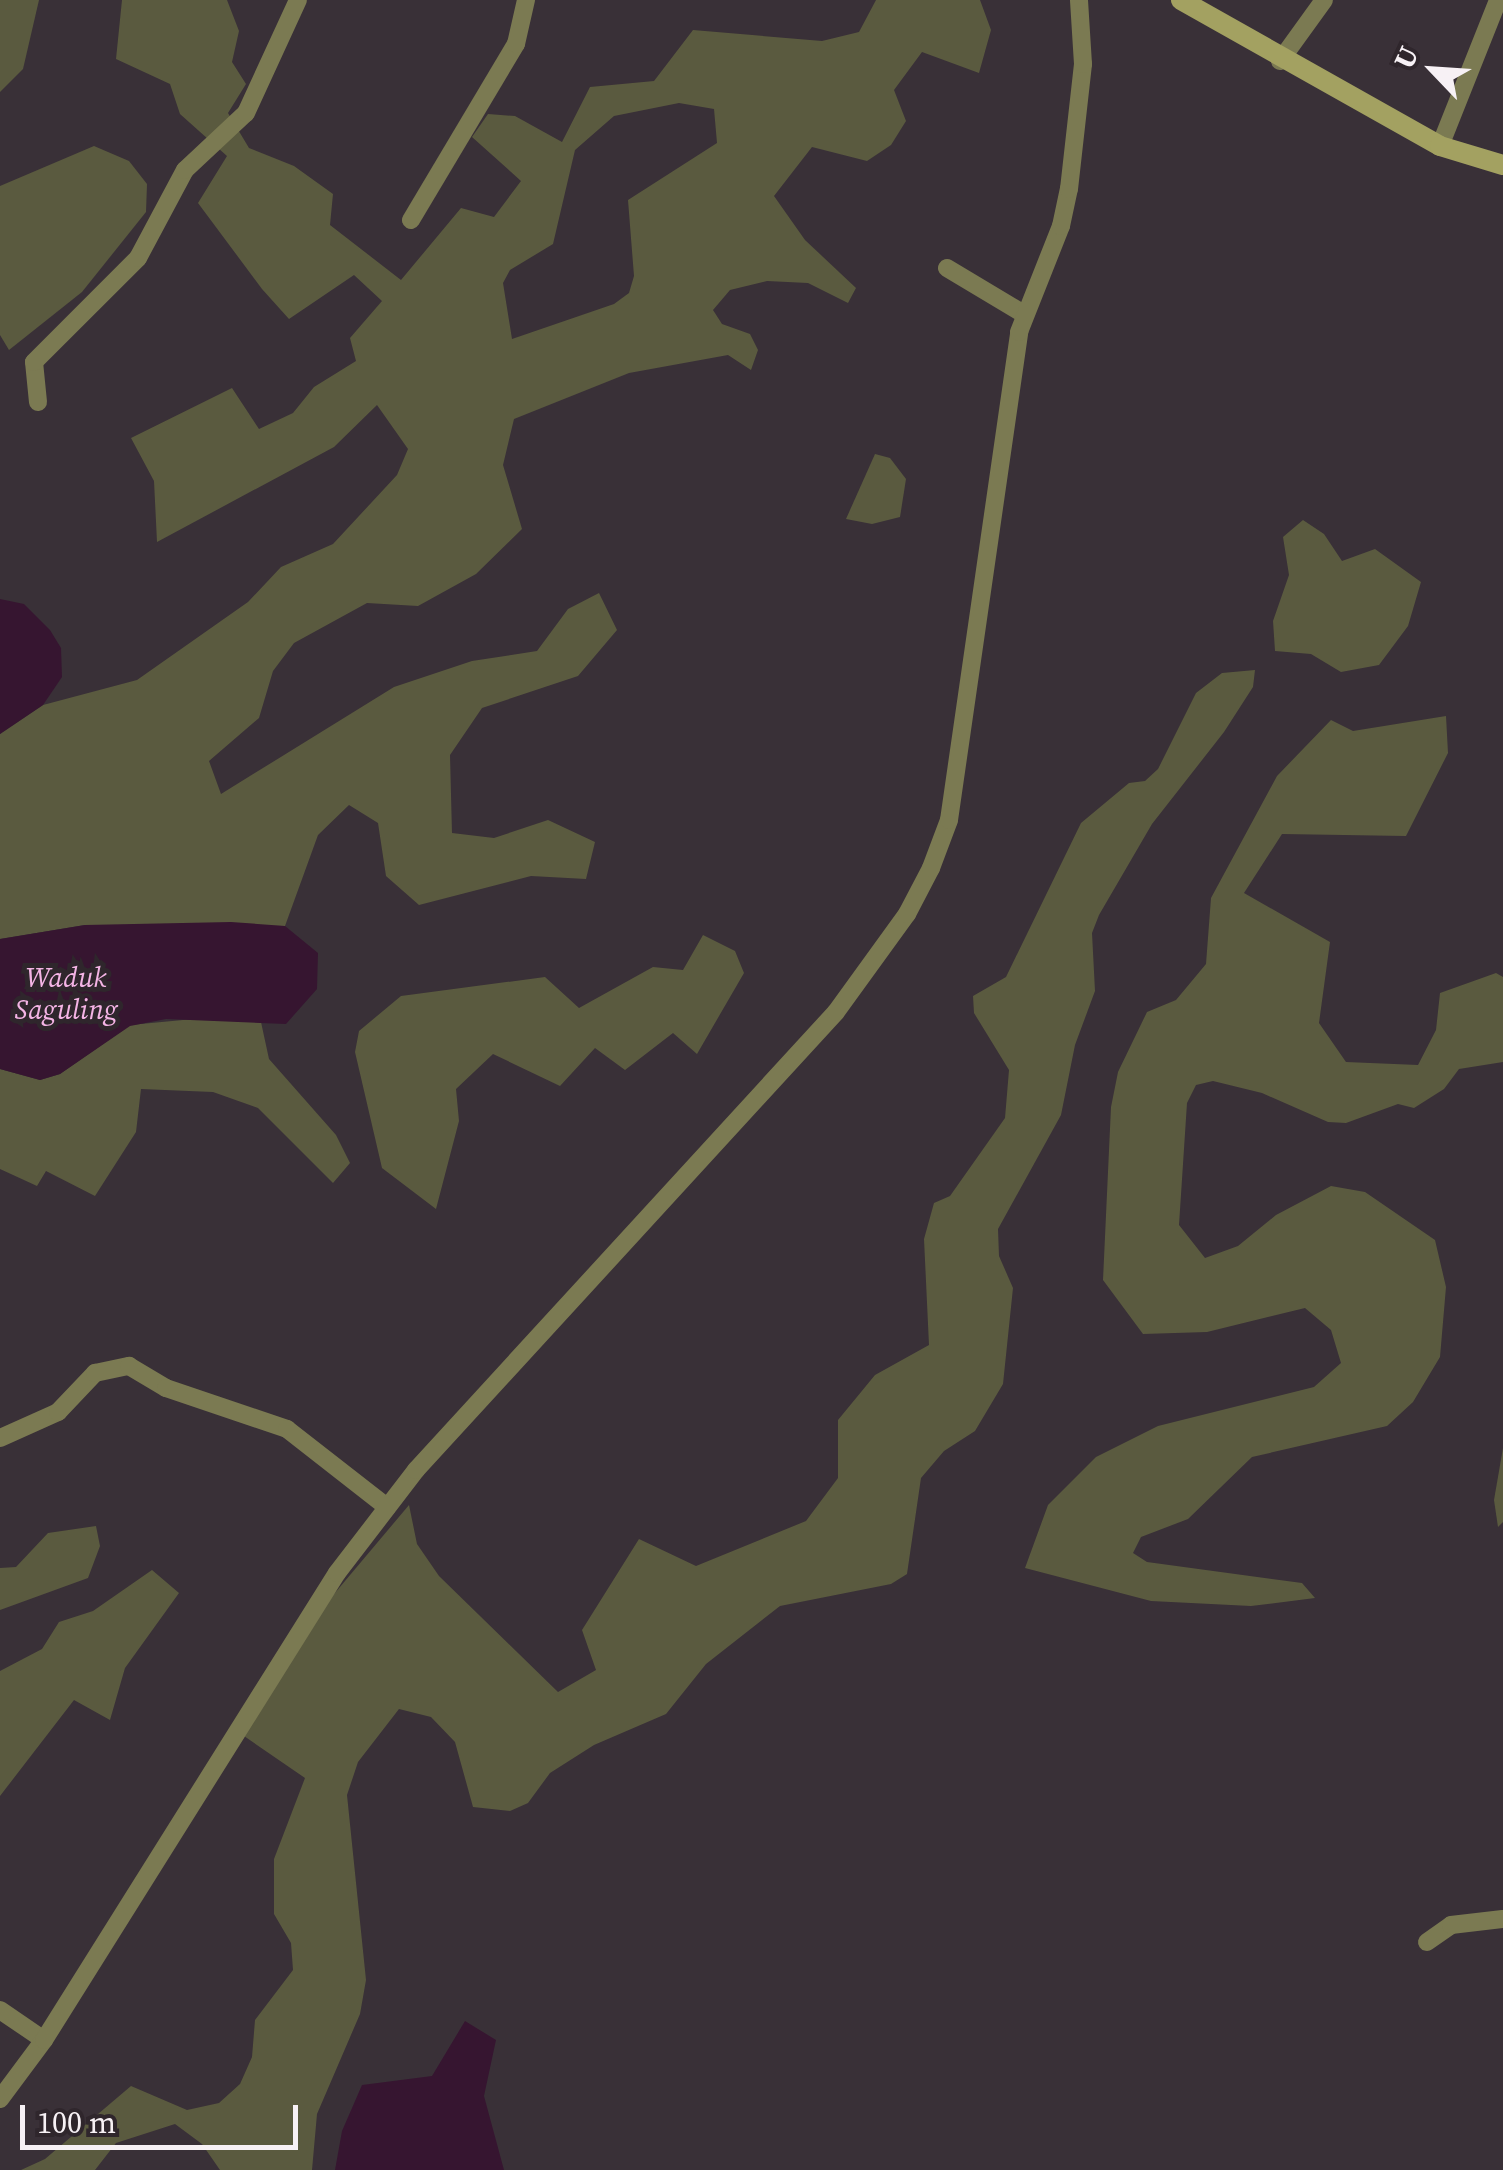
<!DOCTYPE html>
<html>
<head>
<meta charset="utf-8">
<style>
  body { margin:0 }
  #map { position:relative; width:1503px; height:2170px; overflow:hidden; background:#393037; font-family:"Source Serif 4",serif }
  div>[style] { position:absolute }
  .green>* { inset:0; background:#5a5a3f }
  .water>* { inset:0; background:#361530 }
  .minor>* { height:18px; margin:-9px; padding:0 9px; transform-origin:9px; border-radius:9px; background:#7b7a52 }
  .secondary>* { height:20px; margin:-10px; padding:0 10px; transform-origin:10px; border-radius:10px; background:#a3a161 }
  span { translate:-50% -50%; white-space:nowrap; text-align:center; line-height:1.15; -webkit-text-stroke:10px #2f262c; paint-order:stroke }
  .water-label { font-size:28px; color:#f4b4e5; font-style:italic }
  .north { position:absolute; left:1383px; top:20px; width:100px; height:100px; -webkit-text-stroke:8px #2f262c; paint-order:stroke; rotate:295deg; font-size:28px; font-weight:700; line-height:40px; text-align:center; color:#f7f1f5 }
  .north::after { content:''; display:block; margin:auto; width:35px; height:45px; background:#f7f1f5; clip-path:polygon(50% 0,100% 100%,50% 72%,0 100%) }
  .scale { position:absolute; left:20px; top:2105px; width:278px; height:45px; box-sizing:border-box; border:5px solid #f7f1f5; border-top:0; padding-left:12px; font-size:30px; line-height:35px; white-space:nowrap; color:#f7f1f5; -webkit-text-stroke:8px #2f262c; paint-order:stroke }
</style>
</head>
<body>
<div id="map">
  <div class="green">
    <div style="clip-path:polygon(0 0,39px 0,23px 69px,0 92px)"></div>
    <div style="clip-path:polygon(evenodd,122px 0,227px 0,239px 31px,232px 62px,246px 84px,228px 113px,249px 148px,294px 166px,333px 194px,330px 225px,401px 280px,461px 208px,494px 217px,521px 181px,472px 137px,488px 114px,515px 116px,562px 142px,590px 87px,654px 81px,693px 30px,822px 41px,859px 32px,876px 0,980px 0,991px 30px,979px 73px,922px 52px,894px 90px,906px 121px,891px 145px,867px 161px,812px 147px,774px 196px,805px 240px,856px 288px,848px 303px,808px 283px,767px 281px,730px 290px,713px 310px,722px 324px,750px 334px,758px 350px,751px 370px,728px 355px,629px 373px,514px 419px,503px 465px,522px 529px,476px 574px,418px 606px,367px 603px,294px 643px,273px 671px,259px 718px,209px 761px,221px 794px,394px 687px,472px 661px,537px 651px,568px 609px,599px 593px,617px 630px,578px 676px,482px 708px,450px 755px,452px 833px,494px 838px,548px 820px,595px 842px,586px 879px,531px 876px,419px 905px,386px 876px,378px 823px,349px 805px,318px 835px,285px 926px,85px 925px,0 939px,0 734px,43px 705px,137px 680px,248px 602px,281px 567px,333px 544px,397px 475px,408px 449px,377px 405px,334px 447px,157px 542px,154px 481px,131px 438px,232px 388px,259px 429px,293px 413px,314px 387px,356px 361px,350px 338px,382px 301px,354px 275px,289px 319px,262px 289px,198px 203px,227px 156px,180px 114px,170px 84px,116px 59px,122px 0,679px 103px,714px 109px,717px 143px,628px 200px,634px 276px,629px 293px,614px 304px,512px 339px,503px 283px,510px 270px,553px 244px,575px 150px,614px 116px,679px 103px)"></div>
    <div style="clip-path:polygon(94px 146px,129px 161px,147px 184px,146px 212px,82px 292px,9px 350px,0 335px,0 186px)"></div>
    <div style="clip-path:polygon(875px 454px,890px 458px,906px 479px,900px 517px,872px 524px,846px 519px)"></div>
    <div style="clip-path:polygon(1303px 520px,1324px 534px,1342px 561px,1375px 549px,1421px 582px,1408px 626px,1379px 665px,1341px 672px,1311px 654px,1275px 651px,1273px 621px,1289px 575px,1283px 537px)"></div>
    <div style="clip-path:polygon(1255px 670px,1253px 687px,1224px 732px,1152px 824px,1099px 915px,1092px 933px,1095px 991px,1075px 1045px,1061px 1115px,998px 1229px,999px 1256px,1013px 1288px,1003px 1384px,975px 1431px,944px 1451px,921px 1478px,907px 1574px,891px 1584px,780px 1606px,706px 1664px,666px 1714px,594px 1745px,550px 1773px,528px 1803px,510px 1811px,473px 1807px,455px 1742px,431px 1717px,399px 1709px,358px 1762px,347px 1795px,366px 1980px,360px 2014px,317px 2114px,312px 2170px,220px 2170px,202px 2144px,175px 2124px,116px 2143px,95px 2170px,21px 2170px,45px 2159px,131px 2086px,187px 2110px,219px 2103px,240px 2084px,252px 2057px,255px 2020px,293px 1970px,291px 1943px,274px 1914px,274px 1859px,305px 1778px,244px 1736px,329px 1600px,409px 1505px,417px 1544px,439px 1576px,558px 1692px,596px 1670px,582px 1630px,639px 1539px,696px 1566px,806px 1521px,838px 1478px,838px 1420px,875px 1375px,929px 1345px,924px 1239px,934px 1203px,950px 1196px,1005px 1118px,1009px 1070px,974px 1013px,973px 996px,1006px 977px,1081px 823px,1129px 783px,1145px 781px,1158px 769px,1196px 693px,1222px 673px)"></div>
    <div style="clip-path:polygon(1446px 716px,1448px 753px,1406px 836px,1282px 834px,1244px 893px,1330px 942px,1319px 1023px,1346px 1062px,1418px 1065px,1436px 1030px,1440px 993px,1496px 973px,1503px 977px,1503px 1062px,1459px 1069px,1444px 1089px,1414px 1108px,1398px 1104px,1346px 1123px,1328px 1122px,1262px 1093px,1213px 1081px,1196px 1085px,1187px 1103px,1179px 1225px,1205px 1258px,1238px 1246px,1276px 1215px,1331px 1186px,1365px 1192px,1435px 1240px,1446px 1287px,1440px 1357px,1413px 1402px,1387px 1426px,1252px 1457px,1188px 1519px,1141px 1537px,1133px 1553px,1147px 1562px,1302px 1583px,1315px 1598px,1251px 1606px,1151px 1601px,1025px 1568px,1048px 1505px,1096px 1457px,1158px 1426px,1314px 1387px,1341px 1363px,1331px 1330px,1305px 1308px,1207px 1332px,1143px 1334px,1103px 1280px,1111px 1107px,1118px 1072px,1147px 1012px,1176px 1000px,1206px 964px,1211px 898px,1277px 776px,1331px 720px,1353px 731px)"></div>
    <div style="clip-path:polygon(703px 935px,735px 951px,744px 973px,697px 1054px,673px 1033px,625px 1070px,595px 1048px,560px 1086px,493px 1054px,456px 1089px,459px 1121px,436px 1209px,382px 1168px,355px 1052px,359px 1031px,401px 996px,545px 977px,579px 1008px,653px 967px,683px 970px)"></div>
    <div style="clip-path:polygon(204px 1018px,261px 1022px,269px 1059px,336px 1135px,350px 1163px,333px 1183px,258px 1108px,213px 1092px,141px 1089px,136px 1132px,95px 1196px,46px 1171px,37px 1186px,0 1169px,0 1069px,40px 1080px,60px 1074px,130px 1025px)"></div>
    <div style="clip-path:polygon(1503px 1448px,1503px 1522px,1498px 1527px,1494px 1500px)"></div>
    <div style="clip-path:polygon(96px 1526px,100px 1546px,88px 1578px,0 1610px,0 1568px,16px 1567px,48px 1533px)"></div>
    <div style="clip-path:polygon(152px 1570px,179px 1593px,125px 1668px,110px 1720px,74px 1700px,0 1796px,0 1671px,42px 1649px,59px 1622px,93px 1611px)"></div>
  </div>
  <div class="water">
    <div style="clip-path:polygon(0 599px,24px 604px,50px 630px,61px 648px,62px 677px,43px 705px,0 734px)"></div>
    <div style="clip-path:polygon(231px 922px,285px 926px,318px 953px,317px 989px,286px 1024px,166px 1019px,130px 1026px,60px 1074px,40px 1080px,0 1069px,0 939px,85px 925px)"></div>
    <div style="clip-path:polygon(465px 2021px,496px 2040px,484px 2096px,504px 2170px,335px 2170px,342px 2131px,362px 2085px,432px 2076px)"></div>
  </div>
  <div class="minor">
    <div style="left:1280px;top:61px;width:75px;rotate:-54.2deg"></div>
    <div style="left:1440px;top:146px;width:157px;rotate:-68.3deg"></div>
    <div style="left:411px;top:220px;width:205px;rotate:-59.2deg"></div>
    <div style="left:516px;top:44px;width:45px;rotate:-77.2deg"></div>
    <div style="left:947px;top:268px;width:90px;rotate:30.9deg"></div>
    <div style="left:38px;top:402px;width:40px;rotate:-95.7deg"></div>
    <div style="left:34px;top:362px;width:147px;rotate:-45deg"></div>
    <div style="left:138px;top:258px;width:100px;rotate:-61.9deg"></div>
    <div style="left:185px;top:170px;width:83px;rotate:-43.1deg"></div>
    <div style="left:246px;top:113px;width:124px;rotate:-65.3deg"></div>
    <div style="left:0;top:1438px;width:64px;rotate:-24.1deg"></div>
    <div style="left:58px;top:1412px;width:54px;rotate:-46.5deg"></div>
    <div style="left:95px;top:1373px;width:35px;rotate:-12deg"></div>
    <div style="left:129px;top:1366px;width:43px;rotate:30.7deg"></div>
    <div style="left:166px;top:1388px;width:128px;rotate:18.7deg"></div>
    <div style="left:287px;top:1429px;width:127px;rotate:38deg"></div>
    <div style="left:1427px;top:1942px;width:29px;rotate:-35deg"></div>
    <div style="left:1451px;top:1925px;width:52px;rotate:-6.6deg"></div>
    <div style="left:0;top:2010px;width:53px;rotate:34.3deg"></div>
    <div style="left:0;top:2099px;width:74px;rotate:-53.3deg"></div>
    <div style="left:44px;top:2040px;width:551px;rotate:-57.9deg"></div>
    <div style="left:337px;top:1573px;width:130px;rotate:-52.5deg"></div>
    <div style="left:416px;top:1470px;width:621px;rotate:-47.48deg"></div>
    <div style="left:836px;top:1012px;width:121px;rotate:-54.1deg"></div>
    <div style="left:907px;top:914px;width:52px;rotate:-62.4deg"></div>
    <div style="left:931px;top:868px;width:51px;rotate:-69.4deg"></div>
    <div style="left:949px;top:820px;width:493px;rotate:-81.8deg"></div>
    <div style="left:1019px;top:332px;width:114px;rotate:-68.4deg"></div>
    <div style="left:1061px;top:226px;width:38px;rotate:-78deg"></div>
    <div style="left:1069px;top:189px;width:126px;rotate:-83.6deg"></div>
    <div style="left:1083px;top:64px;width:64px;rotate:-93.6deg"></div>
  </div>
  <div class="secondary">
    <div style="left:1181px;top:0;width:297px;rotate:29.4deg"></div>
    <div style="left:1440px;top:146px;width:66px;rotate:16.8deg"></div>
  </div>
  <div class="water-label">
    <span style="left:66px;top:993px">Waduk<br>Saguling</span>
  </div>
  <div class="north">U</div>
  <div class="scale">100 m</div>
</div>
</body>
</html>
